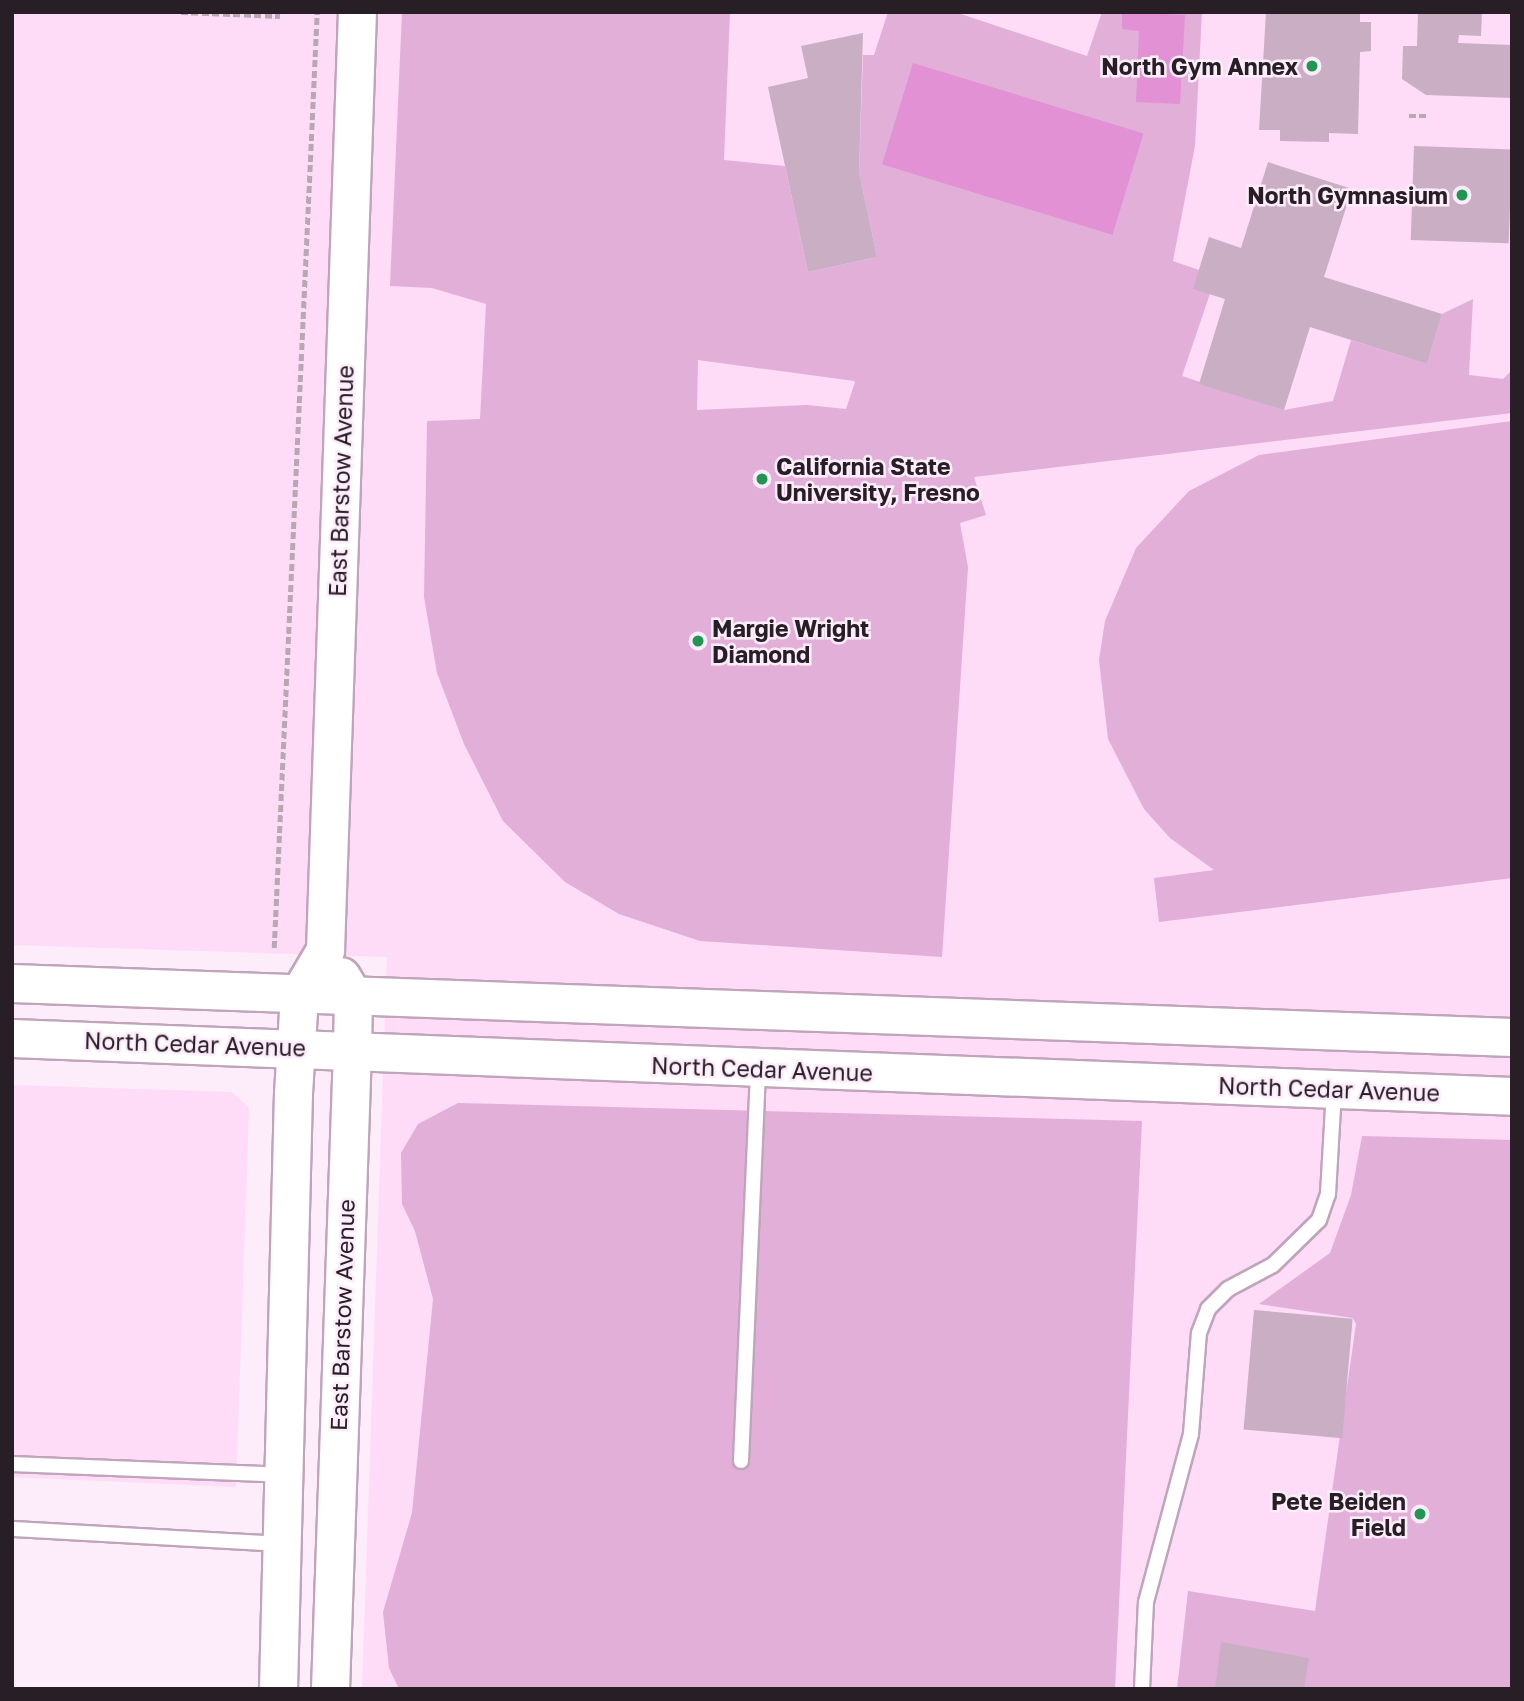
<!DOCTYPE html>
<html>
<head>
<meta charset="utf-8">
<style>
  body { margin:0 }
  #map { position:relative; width:1524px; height:1701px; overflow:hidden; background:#fdecfa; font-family:"Golos Text",sans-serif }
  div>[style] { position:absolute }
  .built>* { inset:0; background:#fedbf7 }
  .green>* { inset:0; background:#e1afd8 }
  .water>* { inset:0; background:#e191d4; transform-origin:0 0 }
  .building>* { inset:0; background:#c9aec4; transform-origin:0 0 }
  .path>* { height:4.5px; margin-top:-2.25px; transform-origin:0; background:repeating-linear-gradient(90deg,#b7a8b4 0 7px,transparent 0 10.5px) }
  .roads { filter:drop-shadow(2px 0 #c0a5ba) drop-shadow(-2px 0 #c0a5ba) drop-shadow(0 2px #c0a5ba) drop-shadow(0 -2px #c0a5ba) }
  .lane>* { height:14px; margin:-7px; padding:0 7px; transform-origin:7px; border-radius:7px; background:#fff }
  .secondary>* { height:37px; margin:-18.5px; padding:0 18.5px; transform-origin:18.5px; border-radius:18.5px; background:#fff }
  .dots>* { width:19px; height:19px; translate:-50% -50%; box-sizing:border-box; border:4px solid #fdecfa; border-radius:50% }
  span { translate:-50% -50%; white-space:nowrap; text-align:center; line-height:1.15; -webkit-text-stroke:5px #fdecfa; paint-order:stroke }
  .poi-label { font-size:23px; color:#281e26; font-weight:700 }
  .right { translate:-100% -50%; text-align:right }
  .left { translate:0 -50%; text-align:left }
  .street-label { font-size:23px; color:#281e26 }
  .frame { position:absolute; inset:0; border:14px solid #281e26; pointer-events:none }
</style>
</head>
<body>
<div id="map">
  <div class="built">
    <div style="clip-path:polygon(12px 12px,1512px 12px,1512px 1689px,362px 1689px,387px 957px,12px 945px)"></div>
    <div style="clip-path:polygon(12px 1085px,232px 1092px,249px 1108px,236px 1487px,12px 1477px)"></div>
  </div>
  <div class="green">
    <div style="clip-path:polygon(evenodd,402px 12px,730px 12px,724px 160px,785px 166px,808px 272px,877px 257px,859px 172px,863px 55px,874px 55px,888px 12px,955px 12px,1087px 56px,1102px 12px,1202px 12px,1195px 146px,1173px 261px,1216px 276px,1182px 376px,1284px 410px,1333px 401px,1351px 340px,1427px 364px,1442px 314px,1473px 299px,1469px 375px,1503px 379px,1512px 370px,1512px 413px,974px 477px,986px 515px,960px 523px,968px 567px,942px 957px,700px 941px,619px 914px,565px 882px,503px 821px,464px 744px,437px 673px,424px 597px,427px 421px,480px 419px,486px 304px,432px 288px,390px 286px,402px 12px,698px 360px,854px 381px,855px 382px,846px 409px,807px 405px,697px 410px,698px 360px)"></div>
    <div style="clip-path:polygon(1512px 421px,1512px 878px,1159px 922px,1154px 878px,1214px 870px,1170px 838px,1144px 809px,1108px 739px,1099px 660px,1105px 621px,1136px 548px,1189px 491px,1259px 455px)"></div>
    <div style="clip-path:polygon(458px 1103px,1142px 1121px,1115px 1689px,399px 1689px,389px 1668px,383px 1612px,412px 1513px,433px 1299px,415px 1231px,402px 1204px,401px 1153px,418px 1124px)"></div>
    <div style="clip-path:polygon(1362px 1136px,1512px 1140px,1512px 1689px,1177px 1689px,1188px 1591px,1315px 1611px,1356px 1324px,1353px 1318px,1259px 1304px,1330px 1253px,1351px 1195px)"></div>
  </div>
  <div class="water">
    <div style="clip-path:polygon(1122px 12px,1185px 15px,1180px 104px,1136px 102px,1139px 31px,1122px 29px)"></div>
    <div style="left:913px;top:63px;width:241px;height:106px;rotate:17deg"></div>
  </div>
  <div class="building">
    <div style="clip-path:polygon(1266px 12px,1360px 12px,1360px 22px,1371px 22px,1371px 51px,1360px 52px,1358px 134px,1329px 133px,1329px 142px,1280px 141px,1280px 130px,1259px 130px)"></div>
    <div style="clip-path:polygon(1418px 12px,1482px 12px,1481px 36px,1459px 35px,1458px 43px,1512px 45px,1512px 98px,1426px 95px,1402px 79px,1403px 46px,1417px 46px)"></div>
    <div style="clip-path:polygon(863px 33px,859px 172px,877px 257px,808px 272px,768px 87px,808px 78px,801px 46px)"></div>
    <div style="left:1414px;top:146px;width:98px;height:94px;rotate:2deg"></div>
    <div style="clip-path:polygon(1268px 162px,1352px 189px,1324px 277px,1442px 314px,1427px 364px,1310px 327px,1284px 410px,1199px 384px,1225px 299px,1193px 289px,1209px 237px,1241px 248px)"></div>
    <div style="left:1254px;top:1310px;width:99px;height:120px;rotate:5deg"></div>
    <div style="clip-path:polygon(1221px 1642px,1309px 1658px,1304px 1689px,1215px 1689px)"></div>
  </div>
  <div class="path">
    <div style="left:181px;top:12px;width:99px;rotate:2.3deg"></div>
    <div style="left:1409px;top:116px;width:20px"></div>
    <div style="left:274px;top:948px;width:937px;rotate:-87.37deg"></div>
  </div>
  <div class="roads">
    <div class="lane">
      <div style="left:741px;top:1461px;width:391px;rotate:-87.5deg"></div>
      <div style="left:12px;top:1464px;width:270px;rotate:2.3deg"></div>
      <div style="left:12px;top:1529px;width:268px;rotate:3.2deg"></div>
      <div style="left:1142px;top:1689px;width:87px;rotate:-87.4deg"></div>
      <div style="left:1146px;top:1602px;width:174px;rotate:-75deg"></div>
      <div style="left:1191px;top:1434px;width:101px;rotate:-85.5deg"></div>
      <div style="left:1199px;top:1333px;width:26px;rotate:-69deg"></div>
      <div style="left:1208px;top:1309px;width:28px;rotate:-45deg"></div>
      <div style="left:1228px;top:1289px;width:51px;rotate:-28.1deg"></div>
      <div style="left:1273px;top:1265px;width:64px;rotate:-44.4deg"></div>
      <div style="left:1319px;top:1220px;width:28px;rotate:-71deg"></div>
      <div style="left:1328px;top:1194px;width:103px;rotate:-86.7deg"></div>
    </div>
    <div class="secondary">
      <div style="left:12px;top:983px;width:1501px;rotate:2.06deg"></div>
      <div style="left:12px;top:1038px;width:1501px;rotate:2.21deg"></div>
      <div style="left:278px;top:1689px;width:596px;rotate:-88.56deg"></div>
      <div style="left:293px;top:1093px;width:99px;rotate:-86.5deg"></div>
      <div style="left:299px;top:994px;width:51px;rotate:-59.4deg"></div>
      <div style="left:325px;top:950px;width:939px;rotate:-88.05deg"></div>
      <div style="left:330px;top:1689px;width:638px;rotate:-88.03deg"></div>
      <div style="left:352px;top:1051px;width:55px;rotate:-89deg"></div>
      <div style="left:353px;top:996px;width:23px;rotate:-121deg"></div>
    </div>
  </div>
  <div class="dots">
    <div style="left:1312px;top:66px;background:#1f9753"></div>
    <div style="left:1462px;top:195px;background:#1f9753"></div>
    <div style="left:762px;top:479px;background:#1f9753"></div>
    <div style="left:698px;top:641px;background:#1f9753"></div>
    <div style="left:1420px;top:1514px;background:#1f9753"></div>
  </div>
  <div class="poi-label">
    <span class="right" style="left:1298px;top:66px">North Gym Annex</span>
    <span class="right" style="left:1448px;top:195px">North Gymnasium</span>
    <span class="left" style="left:776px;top:479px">California State<br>University, Fresno</span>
    <span class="left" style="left:712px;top:641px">Margie Wright<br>Diamond</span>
    <span class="right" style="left:1406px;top:1514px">Pete Beiden<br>Field</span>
  </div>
  <div class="street-label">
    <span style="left:341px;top:481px;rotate:-88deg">East Barstow Avenue</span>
    <span style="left:195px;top:1044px;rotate:2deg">North Cedar Avenue</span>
    <span style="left:762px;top:1069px;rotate:2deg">North Cedar Avenue</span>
    <span style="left:1329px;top:1089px;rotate:2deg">North Cedar Avenue</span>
    <span style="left:342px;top:1315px;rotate:-88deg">East Barstow Avenue</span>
  </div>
  <div class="frame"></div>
</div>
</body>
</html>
